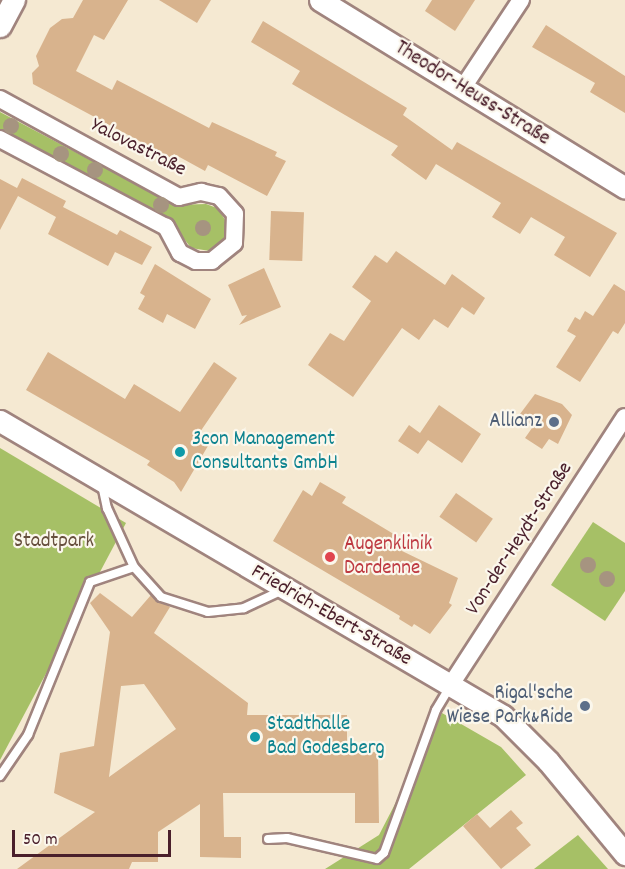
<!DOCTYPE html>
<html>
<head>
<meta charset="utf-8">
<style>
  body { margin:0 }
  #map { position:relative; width:625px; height:869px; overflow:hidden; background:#f5e9d2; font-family:Dekko,sans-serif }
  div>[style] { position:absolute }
  .green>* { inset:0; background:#a6c066 }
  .building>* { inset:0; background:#d8b38d; transform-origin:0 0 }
  .roads { filter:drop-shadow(2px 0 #a0847e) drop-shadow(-2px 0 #a0847e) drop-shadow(0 2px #a0847e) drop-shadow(0 -2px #a0847e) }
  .service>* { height:8px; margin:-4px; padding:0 4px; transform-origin:4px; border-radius:4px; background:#fff }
  .minor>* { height:16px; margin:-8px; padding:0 8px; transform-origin:8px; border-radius:8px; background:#fff }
  .tertiary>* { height:21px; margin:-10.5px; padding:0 10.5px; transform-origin:10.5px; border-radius:10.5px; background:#fff }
  .trees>* { width:16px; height:16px; margin:-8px; border-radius:50%; background:#a69480 }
  .dots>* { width:16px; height:16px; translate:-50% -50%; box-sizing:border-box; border:3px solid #fbf7ec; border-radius:50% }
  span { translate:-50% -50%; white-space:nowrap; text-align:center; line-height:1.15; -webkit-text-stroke:4.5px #fbf7ec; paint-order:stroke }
  .street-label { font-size:21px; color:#4a1f2b }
  .service-label { font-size:21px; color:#4e5e75 }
  .right { translate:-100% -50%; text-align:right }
  .culture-label { font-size:21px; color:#0d838f }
  .left { translate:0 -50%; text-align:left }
  .park-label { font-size:21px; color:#664f3d }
  .health-label { font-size:21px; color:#be3a42 }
  .scale { position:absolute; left:12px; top:830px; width:159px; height:27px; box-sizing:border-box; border:3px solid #4a1f2b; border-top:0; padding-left:8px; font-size:18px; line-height:21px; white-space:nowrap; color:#4a1f2b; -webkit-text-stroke:4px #fbf7ec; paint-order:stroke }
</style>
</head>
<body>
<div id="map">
  <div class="green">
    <div style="clip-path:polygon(0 112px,175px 205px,206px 204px,217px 208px,226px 221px,224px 239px,210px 251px,191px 248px,169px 219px,0 129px)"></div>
    <div style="clip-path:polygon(0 448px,126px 523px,0 760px)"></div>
    <div style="clip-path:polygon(593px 522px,625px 543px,625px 591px,605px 621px,551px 585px)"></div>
    <div style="clip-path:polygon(442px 713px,501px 747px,526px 775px,409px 869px,325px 869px,379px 835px)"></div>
    <div style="clip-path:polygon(578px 835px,608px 869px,534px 869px)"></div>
  </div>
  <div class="building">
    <div style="clip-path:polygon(83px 0,128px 0,104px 40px,94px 35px,76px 71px,112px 90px,117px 80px,209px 128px,212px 122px,277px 152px,275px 156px,286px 161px,267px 196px,208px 165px,205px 171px,174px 154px,171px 158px,33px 84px,32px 73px,39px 66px,36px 56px,50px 28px,62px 19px,73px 18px)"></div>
    <div style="clip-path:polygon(159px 0,211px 0,197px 23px)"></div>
    <div style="clip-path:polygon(432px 0,475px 0,455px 31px,425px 11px)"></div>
    <div style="clip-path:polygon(263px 21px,407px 108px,403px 115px,452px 150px,457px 142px,617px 233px,590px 277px,554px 255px,565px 237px,531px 217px,520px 234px,492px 217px,501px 203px,436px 164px,426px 180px,391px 155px,398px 146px,292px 84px,300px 71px,251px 42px)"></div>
    <div style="clip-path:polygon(546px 25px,625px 76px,625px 113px,590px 92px,595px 83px,532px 47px)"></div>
    <div style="clip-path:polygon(22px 178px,66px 201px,63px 207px,117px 235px,120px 230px,152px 247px,142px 265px,115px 252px,108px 266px,48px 234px,56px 217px,18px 196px,0 230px,0 179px,17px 188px)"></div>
    <div style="left:271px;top:211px;width:33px;height:49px;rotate:2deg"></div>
    <div style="clip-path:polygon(396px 251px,445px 285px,452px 274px,485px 298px,474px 315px,462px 307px,448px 328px,434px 319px,419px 340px,402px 328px,353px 397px,308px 365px,330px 333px,344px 341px,371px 301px,352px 287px,375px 255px,387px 263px)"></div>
    <div style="clip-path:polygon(155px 264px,211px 299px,195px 329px,167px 314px,163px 323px,138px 309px,145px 296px,140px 293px)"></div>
    <div style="clip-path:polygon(264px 268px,281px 307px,239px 325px,247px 315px,242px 316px,228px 285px)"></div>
    <div style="clip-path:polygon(614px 284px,625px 291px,625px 323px,618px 334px,613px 331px,580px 382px,556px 367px,576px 336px,567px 331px,575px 317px,580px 320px,585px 311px,593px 316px)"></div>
    <div style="clip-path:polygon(48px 352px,125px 399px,134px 384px,180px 412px,214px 362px,237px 378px,200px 432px,212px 439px,181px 492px,174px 482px,147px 465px,150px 461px,26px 390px)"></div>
    <div style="clip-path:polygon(535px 394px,562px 404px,572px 415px,558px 444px,549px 439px,542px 449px,525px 438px,532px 428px,517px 418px)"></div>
    <div style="clip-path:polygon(439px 405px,481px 434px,462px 463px,428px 440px,418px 454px,398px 441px,409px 425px,420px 433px)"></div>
    <div style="clip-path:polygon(320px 482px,346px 497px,342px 503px,407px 542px,402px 551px,458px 578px,449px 603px,452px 605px,430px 634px,414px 624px,412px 627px,399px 619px,400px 616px,273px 541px,303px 490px,312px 496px)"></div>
    <div style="left:456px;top:493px;width:45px;height:29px;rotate:35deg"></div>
    <div style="clip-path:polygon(evenodd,100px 593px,132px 617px,151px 595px,170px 607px,154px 633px,248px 703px,247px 715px,347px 715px,347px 753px,378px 752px,379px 823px,355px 823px,355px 793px,223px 793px,224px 837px,241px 837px,241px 858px,200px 857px,200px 804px,158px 832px,158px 862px,132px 862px,129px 869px,17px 869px,95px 812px,54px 793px,60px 753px,94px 746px,110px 632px,90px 603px,100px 593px,144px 684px,176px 729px,109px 777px,121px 686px,144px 684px)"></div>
    <div style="clip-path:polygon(511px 810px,523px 823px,516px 828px,531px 845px,501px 869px,463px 826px,477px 814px,490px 828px)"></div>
  </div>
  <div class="roads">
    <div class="service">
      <div style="left:102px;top:485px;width:24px;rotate:78deg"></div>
      <div style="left:107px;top:508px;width:65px;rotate:65.4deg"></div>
      <div style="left:134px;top:567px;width:40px;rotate:48deg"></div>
      <div style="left:161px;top:597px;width:49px;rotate:17.7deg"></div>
      <div style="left:208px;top:612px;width:36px;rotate:-6deg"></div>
      <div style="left:244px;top:608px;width:43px;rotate:-24.8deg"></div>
      <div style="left:0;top:776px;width:50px;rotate:-55.7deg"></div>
      <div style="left:28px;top:735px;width:165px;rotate:-67.9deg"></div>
      <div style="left:90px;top:582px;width:46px;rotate:-18.8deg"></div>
      <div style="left:268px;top:839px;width:19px;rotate:-3deg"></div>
      <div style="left:287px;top:838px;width:92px;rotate:13.1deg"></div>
      <div style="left:377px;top:859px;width:9px;rotate:-41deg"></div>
      <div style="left:384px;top:853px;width:152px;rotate:-70deg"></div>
      <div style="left:436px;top:710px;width:27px;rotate:-59deg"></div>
    </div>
    <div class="minor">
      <div style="left:462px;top:89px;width:107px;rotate:-56.5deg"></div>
      <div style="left:0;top:99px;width:204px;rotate:28.7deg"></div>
      <div style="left:179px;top:197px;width:23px;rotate:-13deg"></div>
      <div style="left:201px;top:192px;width:18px;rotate:13deg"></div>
      <div style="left:219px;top:196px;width:24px;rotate:48deg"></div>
      <div style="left:235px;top:214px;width:29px;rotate:92deg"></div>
      <div style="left:234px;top:243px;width:28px;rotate:141deg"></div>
      <div style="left:212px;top:261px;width:16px;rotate:180deg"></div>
      <div style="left:196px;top:261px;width:18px;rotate:-153deg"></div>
      <div style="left:180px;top:253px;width:30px;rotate:-118deg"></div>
      <div style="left:166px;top:227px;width:188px;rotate:-152.1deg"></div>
      <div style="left:452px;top:683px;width:317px;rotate:-57deg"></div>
    </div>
    <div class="tertiary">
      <div style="left:320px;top:0;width:358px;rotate:31.6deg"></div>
      <div style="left:0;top:26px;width:30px;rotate:-62deg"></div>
      <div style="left:0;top:421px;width:583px;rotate:30.39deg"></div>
      <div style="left:503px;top:716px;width:64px;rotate:45deg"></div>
      <div style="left:548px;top:761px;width:121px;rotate:50.4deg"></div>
    </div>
  </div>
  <div class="trees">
    <div style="left:11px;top:126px"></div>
    <div style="left:61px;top:154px"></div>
    <div style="left:95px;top:170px"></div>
    <div style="left:161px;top:205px"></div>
    <div style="left:203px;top:228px"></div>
    <div style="left:588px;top:565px"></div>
    <div style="left:607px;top:579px"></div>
  </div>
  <div class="dots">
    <div style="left:554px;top:422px;background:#5c6f8a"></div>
    <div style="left:180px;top:452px;background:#0f9aa8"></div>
    <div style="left:330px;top:557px;background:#e0444e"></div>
    <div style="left:585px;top:706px;background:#5c6f8a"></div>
    <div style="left:255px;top:737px;background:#0f9aa8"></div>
  </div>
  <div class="street-label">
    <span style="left:472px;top:94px;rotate:32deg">Theodor-Heuss-Straße</span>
    <span style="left:138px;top:148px;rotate:27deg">Yalovastraße</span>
    <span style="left:520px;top:539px;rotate:-57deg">Von-der-Heydt-Straße</span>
    <span style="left:331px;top:616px;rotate:30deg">Friedrich-Ebert-Straße</span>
  </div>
  <div class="service-label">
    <span class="right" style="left:542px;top:422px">Allianz</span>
    <span class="right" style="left:573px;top:706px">Rigal'sche<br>Wiese Park&amp;Ride</span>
  </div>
  <div class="culture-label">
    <span class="left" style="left:192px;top:452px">3con Management<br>Consultants GmbH</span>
    <span class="left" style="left:267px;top:737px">Stadthalle<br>Bad Godesberg</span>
  </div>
  <div class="park-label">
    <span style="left:54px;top:542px">Stadtpark</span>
  </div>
  <div class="health-label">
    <span class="left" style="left:344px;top:557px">Augenklinik<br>Dardenne</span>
  </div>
  <div class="scale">50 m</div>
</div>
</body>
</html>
